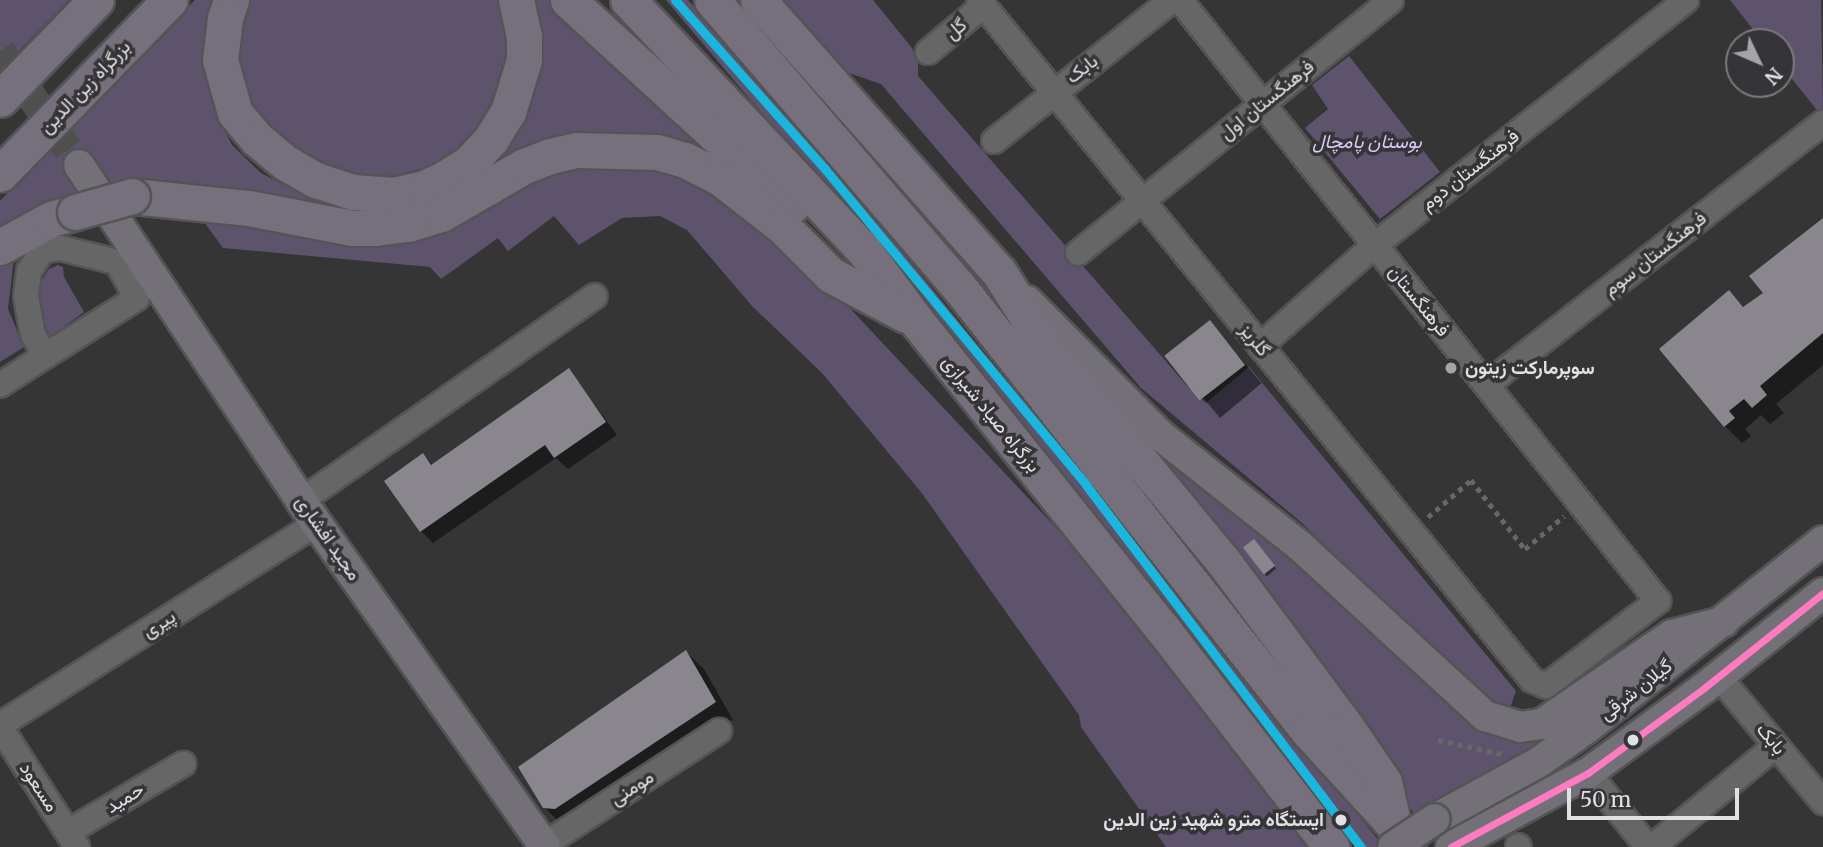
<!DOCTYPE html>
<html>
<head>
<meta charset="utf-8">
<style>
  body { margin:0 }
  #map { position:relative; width:1823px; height:847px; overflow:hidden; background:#353536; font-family:Merriweather,Vazirmatn,serif }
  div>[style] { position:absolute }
  .green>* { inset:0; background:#5d536d }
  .shadow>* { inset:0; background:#0007; transform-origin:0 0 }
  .building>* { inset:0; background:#89868e; transform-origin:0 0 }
  .major-tunnel>* { height:30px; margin-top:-15px; transform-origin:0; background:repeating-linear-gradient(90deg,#4f4f50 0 30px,transparent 0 45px) }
  .path>* { height:4.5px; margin-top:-2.25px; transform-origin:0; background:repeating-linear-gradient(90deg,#676768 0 5px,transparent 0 10px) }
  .roads { filter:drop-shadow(2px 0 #545455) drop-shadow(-2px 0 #545455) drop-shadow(0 2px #545455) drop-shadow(0 -2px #545455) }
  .minor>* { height:24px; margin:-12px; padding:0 12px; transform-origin:12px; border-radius:12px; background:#666667 }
  .major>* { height:30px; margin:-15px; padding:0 15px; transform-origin:15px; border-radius:15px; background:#737078 }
  .highway>* { height:35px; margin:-17.5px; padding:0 17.5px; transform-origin:17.5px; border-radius:17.5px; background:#75707c }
  .bridges { filter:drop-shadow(2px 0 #545455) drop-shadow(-2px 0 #545455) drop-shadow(0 2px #545455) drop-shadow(0 -2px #545455) }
  .major-bridge>* { height:30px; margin:-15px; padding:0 15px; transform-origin:15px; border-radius:15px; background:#737078 }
  .highway-bridge>* { height:35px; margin:-17.5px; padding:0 17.5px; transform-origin:17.5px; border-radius:17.5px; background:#75707c }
  .bus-1>* { height:7px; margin:-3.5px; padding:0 3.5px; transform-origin:3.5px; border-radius:3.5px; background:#fe7ac1 }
  .metro-1>* { height:9px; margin:-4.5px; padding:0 4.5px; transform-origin:4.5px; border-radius:4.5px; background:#1ab6dd }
  .dots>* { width:19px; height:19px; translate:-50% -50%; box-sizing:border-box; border:4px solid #353437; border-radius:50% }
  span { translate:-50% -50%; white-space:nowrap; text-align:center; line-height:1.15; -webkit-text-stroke:7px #353437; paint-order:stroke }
  .street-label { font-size:19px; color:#e1e0e2 }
  .park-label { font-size:19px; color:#dac9fb; font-style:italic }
  .poi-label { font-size:19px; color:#e1e0e2; font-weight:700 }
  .left { translate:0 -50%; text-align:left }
  .stop-label { font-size:19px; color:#e1e0e2; font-weight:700 }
  .right { translate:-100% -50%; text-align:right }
  .north { position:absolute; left:1725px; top:28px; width:70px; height:70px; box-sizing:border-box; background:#353437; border:2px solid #7a797b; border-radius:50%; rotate:134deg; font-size:19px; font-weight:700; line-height:28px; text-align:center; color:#e1e0e2 }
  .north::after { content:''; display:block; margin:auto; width:24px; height:32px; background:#a5a4a6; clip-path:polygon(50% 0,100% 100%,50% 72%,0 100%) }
  .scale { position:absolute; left:1567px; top:788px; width:172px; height:32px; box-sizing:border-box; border:4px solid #e1e0e2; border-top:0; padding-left:9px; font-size:21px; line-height:24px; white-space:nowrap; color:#e1e0e2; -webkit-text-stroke:5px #353437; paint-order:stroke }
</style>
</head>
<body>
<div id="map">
  <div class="green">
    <div style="clip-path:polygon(0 0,69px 0,0 70px)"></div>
    <div style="clip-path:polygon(195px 0,217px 0,210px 87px,218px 118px,232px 145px,261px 173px,299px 193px,333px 203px,479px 169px,525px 0,551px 0,746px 173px,655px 140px,384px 220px,224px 196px,0 240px,0 201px)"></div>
    <div style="clip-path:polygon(246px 0,508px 0,508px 84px,474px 139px,436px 165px,371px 181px,290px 152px,252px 110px,239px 77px,238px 22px)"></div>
    <div style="clip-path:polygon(666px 0,688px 0,845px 181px,1384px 847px,1355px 847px,1171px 611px,848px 215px)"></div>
    <div style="clip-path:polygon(774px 0,873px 0,912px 48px,918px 61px,918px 76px,1189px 388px,1206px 403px,1249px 367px,1516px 691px,1510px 708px,1498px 713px,1302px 523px,1141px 388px,881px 84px,834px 68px)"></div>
    <div style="clip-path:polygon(1730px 0,1821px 0,1823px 111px,1820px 114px,1781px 65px,1781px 42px,1763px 42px)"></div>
    <div style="clip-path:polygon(1349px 56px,1440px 172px,1380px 219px,1305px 128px,1328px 109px,1312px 85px)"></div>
    <div style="clip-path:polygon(561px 162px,690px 170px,782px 236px,1060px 532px,1191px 693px,1309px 847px,1166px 847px,1081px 727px,1079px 715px,921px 492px,822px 373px,753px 307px,687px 230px,660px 216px,622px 218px,579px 245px,554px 216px,508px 251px,498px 238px,441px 279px,430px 267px,223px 248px,194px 208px,360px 235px)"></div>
    <div style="clip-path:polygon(14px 258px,8px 309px,24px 347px,0 362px,0 262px)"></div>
    <div style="clip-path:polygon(58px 265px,63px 267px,64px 277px,84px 312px,47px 339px,40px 320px,39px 284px,49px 269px)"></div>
    <div style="clip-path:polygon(1100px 389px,1500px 730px,1653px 669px,1420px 824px,1400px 790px)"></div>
  </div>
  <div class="shadow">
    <div style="clip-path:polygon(1823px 220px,1823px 365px,1776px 404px,1784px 413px,1770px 424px,1761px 415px,1745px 429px,1751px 436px,1742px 443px,1725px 426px,1728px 292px,1745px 308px,1765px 293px)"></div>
    <div style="left:1210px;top:322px;width:80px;height:54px;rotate:50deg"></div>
    <div style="clip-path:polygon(569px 371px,617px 435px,568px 469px,556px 458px,433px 543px,421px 531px,423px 455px,433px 465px)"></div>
    <div style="left:1256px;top:544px;width:32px;height:12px;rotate:51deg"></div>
    <div style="clip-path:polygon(686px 652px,704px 669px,733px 720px,573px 826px,562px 825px,544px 807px)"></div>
  </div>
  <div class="building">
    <div style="clip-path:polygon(1823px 218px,1823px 333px,1760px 386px,1767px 395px,1752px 408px,1744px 399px,1729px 411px,1735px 418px,1724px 427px,1659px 349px,1729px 290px,1743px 307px,1763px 293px,1749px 276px)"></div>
    <div style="left:1210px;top:320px;width:57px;height:58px;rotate:52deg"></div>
    <div style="clip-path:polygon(569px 368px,606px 422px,554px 458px,545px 445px,420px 532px,384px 481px,423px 453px,431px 465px)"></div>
    <div style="left:1254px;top:539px;width:34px;height:14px;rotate:52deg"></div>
    <div style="clip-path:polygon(686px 650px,716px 702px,555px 809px,543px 808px,518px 767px)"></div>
  </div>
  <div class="major-tunnel">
    <div style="left:0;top:51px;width:139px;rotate:55.3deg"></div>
  </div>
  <div class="path">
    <div style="left:1428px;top:517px;width:57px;rotate:-40.7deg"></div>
    <div style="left:1471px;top:480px;width:88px;rotate:52deg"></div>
    <div style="left:1525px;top:549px;width:51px;rotate:-40.2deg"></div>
    <div style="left:1438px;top:740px;width:66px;rotate:12.3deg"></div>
  </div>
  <div class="roads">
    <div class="minor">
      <div style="left:979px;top:0;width:876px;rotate:50.88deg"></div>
      <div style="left:1532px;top:680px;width:15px;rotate:23deg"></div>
      <div style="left:1546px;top:686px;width:141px;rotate:-37.2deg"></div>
      <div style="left:1658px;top:601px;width:768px;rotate:-128.5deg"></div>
      <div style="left:928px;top:52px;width:73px;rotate:-40deg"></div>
      <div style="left:994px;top:141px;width:227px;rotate:-38.4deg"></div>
      <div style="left:1078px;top:253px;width:402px;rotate:-38.9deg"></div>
      <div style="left:1260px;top:346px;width:153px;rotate:-41.3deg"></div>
      <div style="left:1375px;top:245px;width:396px;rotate:-38.2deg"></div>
      <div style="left:0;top:385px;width:54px;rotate:-32.8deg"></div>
      <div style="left:45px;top:356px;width:109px;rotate:-32.2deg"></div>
      <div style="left:137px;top:298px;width:41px;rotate:-119.1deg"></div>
      <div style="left:117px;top:262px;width:59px;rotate:-166.2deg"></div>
      <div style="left:60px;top:248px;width:18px;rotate:171deg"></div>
      <div style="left:42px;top:251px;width:24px;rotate:123deg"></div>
      <div style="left:29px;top:271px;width:25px;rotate:97deg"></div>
      <div style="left:26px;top:296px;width:39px;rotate:80deg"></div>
      <div style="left:33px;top:334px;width:25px;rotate:61deg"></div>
      <div style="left:1486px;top:385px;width:427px;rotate:-37.9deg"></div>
      <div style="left:301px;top:501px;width:358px;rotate:-34.9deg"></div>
      <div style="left:1719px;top:677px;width:163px;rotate:50.2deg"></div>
      <div style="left:0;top:725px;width:376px;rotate:-32.5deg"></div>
      <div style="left:0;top:727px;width:143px;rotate:57.3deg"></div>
      <div style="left:1588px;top:773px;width:95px;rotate:51deg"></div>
      <div style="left:68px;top:832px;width:134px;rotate:-30.6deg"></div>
      <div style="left:544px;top:845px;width:209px;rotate:-33.1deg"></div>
      <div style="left:1518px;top:846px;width:1px;rotate:45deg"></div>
      <div style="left:1652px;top:847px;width:160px;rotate:-39.2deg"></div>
    </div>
    <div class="major">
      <div style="left:79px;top:165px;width:403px;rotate:56.5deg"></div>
      <div style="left:301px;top:501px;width:423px;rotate:54.8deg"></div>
      <div style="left:1027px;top:301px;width:189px;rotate:45.2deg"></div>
      <div style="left:1160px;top:435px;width:177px;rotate:38.4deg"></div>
      <div style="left:1299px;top:545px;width:253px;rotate:42.6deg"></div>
      <div style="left:1485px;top:716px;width:37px;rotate:17deg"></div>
      <div style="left:1520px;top:727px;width:22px;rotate:-8deg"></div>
      <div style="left:1542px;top:724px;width:158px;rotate:-34.4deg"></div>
      <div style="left:1672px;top:635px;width:53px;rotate:-14.3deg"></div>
      <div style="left:1435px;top:819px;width:119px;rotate:-28.7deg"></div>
      <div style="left:1539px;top:762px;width:59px;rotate:-35.3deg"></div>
      <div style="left:1587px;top:728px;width:301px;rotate:-38.4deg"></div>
      <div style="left:1451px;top:847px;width:156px;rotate:-28.4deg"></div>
      <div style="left:1588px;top:773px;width:144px;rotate:-36.2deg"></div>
      <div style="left:1704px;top:688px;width:152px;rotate:-38.6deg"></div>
    </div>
    <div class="highway">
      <div style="left:231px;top:0;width:19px;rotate:108deg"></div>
      <div style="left:225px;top:18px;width:42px;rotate:96.8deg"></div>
      <div style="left:220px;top:60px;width:55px;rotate:74.2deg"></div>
      <div style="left:235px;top:113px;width:34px;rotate:50deg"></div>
      <div style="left:257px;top:139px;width:38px;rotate:40deg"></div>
      <div style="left:286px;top:163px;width:34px;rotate:30deg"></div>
      <div style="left:316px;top:180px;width:39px;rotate:18deg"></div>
      <div style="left:353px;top:192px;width:39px;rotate:4deg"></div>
      <div style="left:392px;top:195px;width:33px;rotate:-12deg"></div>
      <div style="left:424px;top:188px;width:23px;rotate:-25deg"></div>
      <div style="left:445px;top:178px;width:28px;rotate:-32deg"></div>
      <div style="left:469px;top:163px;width:33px;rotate:-47deg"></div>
      <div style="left:491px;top:139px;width:32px;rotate:-58deg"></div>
      <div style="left:508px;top:112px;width:54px;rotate:-72.9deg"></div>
      <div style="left:524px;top:60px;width:23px;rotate:-90deg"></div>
      <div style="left:524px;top:37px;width:38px;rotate:-102deg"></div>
      <div style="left:568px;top:0;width:304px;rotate:42.5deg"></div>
      <div style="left:628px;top:0;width:342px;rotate:46.7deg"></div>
      <div style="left:863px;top:249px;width:87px;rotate:53.4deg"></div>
      <div style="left:915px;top:319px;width:396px;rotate:51.4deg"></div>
      <div style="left:1162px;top:628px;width:277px;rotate:52.3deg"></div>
      <div style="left:712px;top:0;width:379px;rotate:49.3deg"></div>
      <div style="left:959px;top:287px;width:565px;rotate:51.83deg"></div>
      <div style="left:1308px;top:731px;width:127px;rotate:47.5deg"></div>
      <div style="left:1394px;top:825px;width:26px;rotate:58deg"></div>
      <div style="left:758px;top:0;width:363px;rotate:48.5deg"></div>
      <div style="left:999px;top:272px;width:85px;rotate:58deg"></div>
      <div style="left:1044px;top:344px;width:281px;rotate:50.5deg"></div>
      <div style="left:1223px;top:561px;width:208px;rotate:53.4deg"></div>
      <div style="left:1347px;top:728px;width:65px;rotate:55.6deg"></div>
      <div style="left:1384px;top:782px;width:31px;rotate:77deg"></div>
      <div style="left:0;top:99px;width:138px;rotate:-45.9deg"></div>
      <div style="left:0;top:174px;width:243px;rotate:-45.7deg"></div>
      <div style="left:132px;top:196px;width:118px;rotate:5.9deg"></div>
      <div style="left:249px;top:208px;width:105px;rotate:11deg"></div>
      <div style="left:352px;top:228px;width:23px"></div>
      <div style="left:375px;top:228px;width:33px;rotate:-7deg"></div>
      <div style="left:408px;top:224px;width:34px;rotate:-17deg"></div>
      <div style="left:441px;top:214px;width:96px;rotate:-30deg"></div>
      <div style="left:524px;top:166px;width:28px;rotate:-21deg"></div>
      <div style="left:550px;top:156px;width:28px;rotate:-13deg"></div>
      <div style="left:577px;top:150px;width:80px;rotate:1.4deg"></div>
      <div style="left:657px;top:152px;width:29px;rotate:16deg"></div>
      <div style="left:685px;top:160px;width:38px;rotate:27deg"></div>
      <div style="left:719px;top:177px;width:80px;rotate:37.9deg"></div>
      <div style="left:782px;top:226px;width:69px;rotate:45deg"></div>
      <div style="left:831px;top:275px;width:85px;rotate:28.1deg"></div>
      <div style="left:0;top:247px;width:58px;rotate:-28.8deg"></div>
      <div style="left:51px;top:219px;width:25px;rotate:-16deg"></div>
    </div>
  </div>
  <div class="bridges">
    <div class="major-bridge">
      <div style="left:1393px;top:847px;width:50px;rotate:-33.7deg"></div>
    </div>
    <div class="highway-bridge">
      <div style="left:75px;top:212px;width:59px;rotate:-15.7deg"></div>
    </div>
  </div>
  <div class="bus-1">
    <div style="left:1451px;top:847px;width:156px;rotate:-28.4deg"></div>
    <div style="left:1588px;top:773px;width:144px;rotate:-36.2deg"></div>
    <div style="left:1704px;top:688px;width:152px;rotate:-38.6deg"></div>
  </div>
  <div class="metro-1">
    <div style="left:675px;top:0;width:226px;rotate:48.4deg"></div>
    <div style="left:825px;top:169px;width:410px;rotate:50.4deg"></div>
    <div style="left:1086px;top:485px;width:455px;rotate:52.8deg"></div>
  </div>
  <div class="dots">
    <div style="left:1451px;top:368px;background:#a5a4a6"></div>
    <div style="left:1633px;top:740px;background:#e1e0e2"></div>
    <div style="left:1341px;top:820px;background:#e1e0e2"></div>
  </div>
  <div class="street-label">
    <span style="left:956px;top:29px;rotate:-40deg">گل</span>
    <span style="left:1082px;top:69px;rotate:-38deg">بابک</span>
    <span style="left:85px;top:87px;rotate:-46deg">بزرگراه زین الدین</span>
    <span style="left:1267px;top:100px;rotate:-39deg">فرهنگستان اول</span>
    <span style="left:1470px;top:170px;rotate:-38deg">فرهنگستان دوم</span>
    <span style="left:1655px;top:254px;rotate:-38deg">فرهنگستان سوم</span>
    <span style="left:1419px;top:301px;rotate:51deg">فرهنگستان</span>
    <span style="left:1255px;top:340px;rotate:51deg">گلریز</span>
    <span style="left:991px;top:414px;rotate:51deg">بزرگراه صیاد شیرازی</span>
    <span style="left:328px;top:538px;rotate:55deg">مجید افشاری</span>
    <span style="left:159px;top:624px;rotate:-32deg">پیری</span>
    <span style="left:1636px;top:690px;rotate:-38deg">گیلان شرقی</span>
    <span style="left:1771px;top:739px;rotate:50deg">بابک</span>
    <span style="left:39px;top:787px;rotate:57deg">مسعود</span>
    <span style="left:632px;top:788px;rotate:-33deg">مومنی</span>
    <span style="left:125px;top:798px;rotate:-31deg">حمید</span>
  </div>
  <div class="park-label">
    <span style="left:1367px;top:142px">بوستان پامچال</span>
  </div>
  <div class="poi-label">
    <span class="left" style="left:1465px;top:368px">سوپرمارکت زیتون</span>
  </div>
  <div class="stop-label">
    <span class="right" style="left:1324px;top:820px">ایستگاه مترو شهید زین الدین</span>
  </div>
  <div class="north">N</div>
  <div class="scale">50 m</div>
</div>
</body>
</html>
